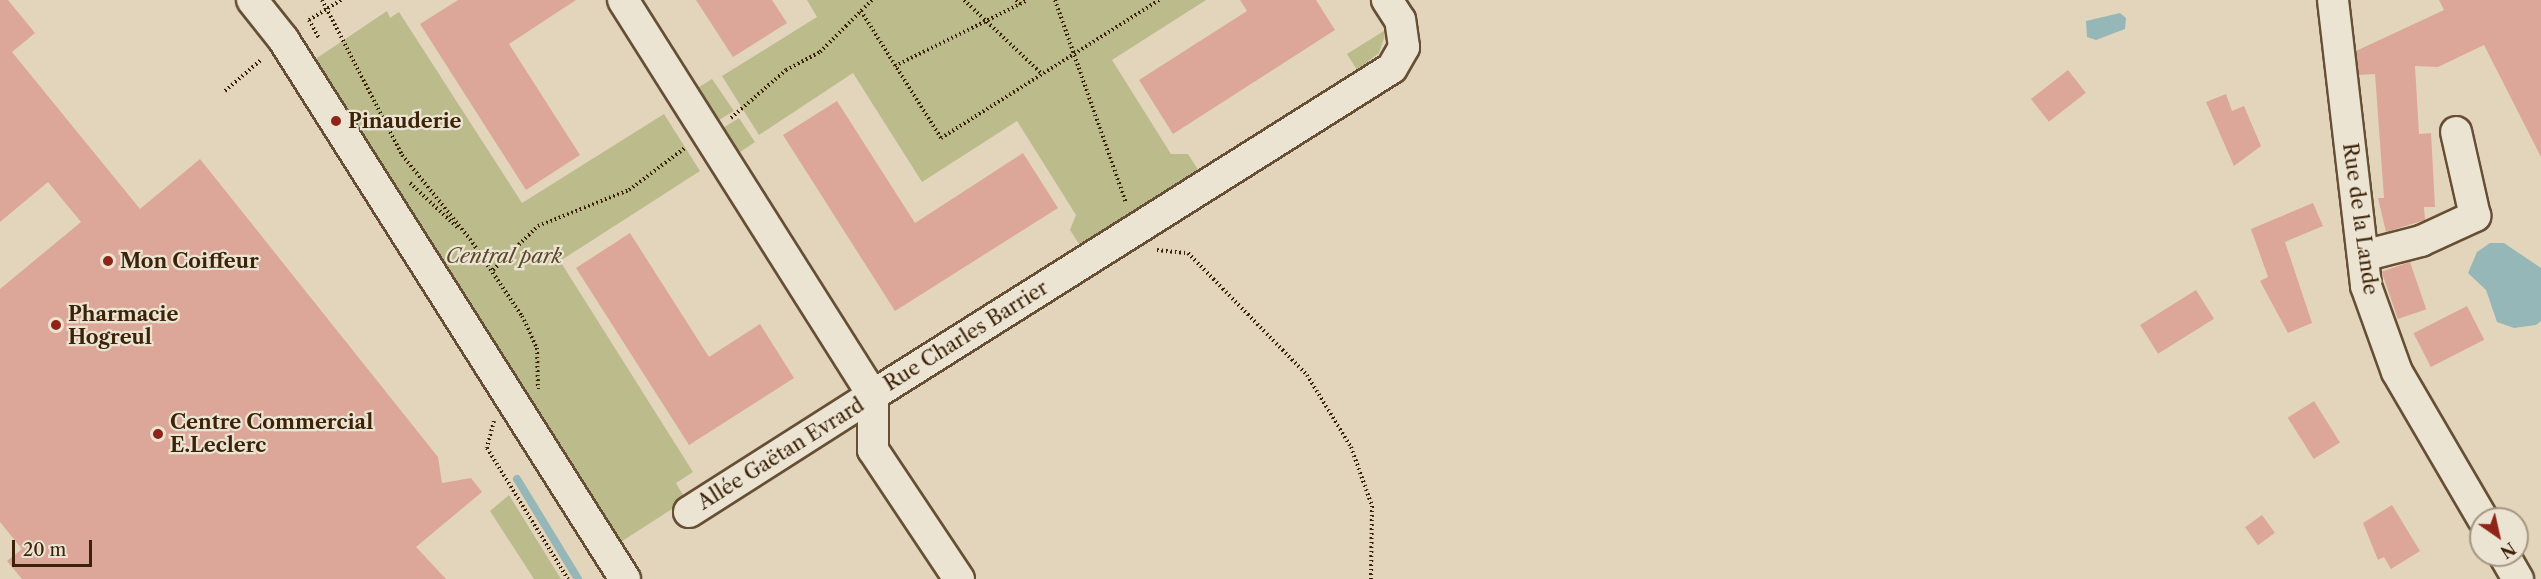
<!DOCTYPE html>
<html>
<head>
<meta charset="utf-8">
<style>
  body { margin:0 }
  #map { position:relative; width:2541px; height:579px; overflow:hidden; background:#e2d5bc; font-family:"Libre Caslon Text",serif }
  div>[style] { position:absolute }
  .green>* { inset:0; background:#bbbb8b }
  .water>* { inset:0; background:#96b7b7 }
  .stream>* { height:8px; margin:-4px; padding:0 4px; transform-origin:4px; border-radius:4px; background:#96b7b7 }
  .building>* { inset:0; background:#dca799; transform-origin:0 0 }
  .path>* { height:4px; margin-top:-2px; transform-origin:0; background:repeating-linear-gradient(90deg,#3c2207 0 1.5px,transparent 0 4.5px) }
  .roads { filter:drop-shadow(2px 0 #664f34) drop-shadow(-2px 0 #664f34) drop-shadow(0 2px #664f34) drop-shadow(0 -2px #664f34) }
  .minor>* { height:30px; margin:-15px; padding:0 15px; transform-origin:15px; border-radius:15px; background:#ece4d3 }
  .dots>* { width:16px; height:16px; translate:-50% -50%; box-sizing:border-box; border:3px solid #ece4d3; border-radius:50% }
  span { translate:-50% -50%; white-space:nowrap; text-align:center; line-height:1.15; -webkit-text-stroke:4.5px #ece4d3; paint-order:stroke }
  .poi-label { font-size:20px; color:#3c2207; font-weight:700 }
  .left { translate:0 -50%; text-align:left }
  .street-label { font-size:20px; color:#3c2207 }
  .park-label { font-size:20px; color:#5c4828; font-style:italic }
  .north { position:absolute; left:2469px; top:507px; width:60px; height:60px; box-sizing:border-box; background:#ece4d3; border:2px solid #a69681; border-radius:50%; rotate:146deg; font-size:16px; font-weight:700; line-height:24px; text-align:center; color:#3c2207 }
  .north::after { content:''; display:block; margin:auto; width:21px; height:27px; background:#8f2418; clip-path:polygon(50% 0,100% 100%,50% 72%,0 100%) }
  .scale { position:absolute; left:12px; top:540px; width:80px; height:27px; box-sizing:border-box; border:3px solid #3c2207; border-top:0; padding-left:8px; font-size:18px; line-height:21px; white-space:nowrap; color:#3c2207; -webkit-text-stroke:4px #ece4d3; paint-order:stroke }
</style>
</head>
<body>
<div id="map">
  <div class="green">
    <div style="clip-path:polygon(807px 0,1206px 0,1112px 60px,1171px 154px,1188px 154px,1199px 171px,1081px 247px,1070px 230px,1076px 215px,1017px 121px,922px 182px,853px 73px,759px 135px,722px 76px,817px 17px)"></div>
    <div style="clip-path:polygon(387px 11px,390px 18px,399px 12px,522px 203px,664px 114px,700px 171px,560px 261px,693px 472px,676px 483px,686px 500px,616px 545px,314px 60px)"></div>
    <div style="clip-path:polygon(1387px 29px,1379px 53px,1357px 70px,1347px 54px)"></div>
    <div style="clip-path:polygon(712px 79px,734px 111px,711px 125px,696px 89px)"></div>
    <div style="clip-path:polygon(739px 118px,755px 142px,737px 154px,715px 133px)"></div>
    <div style="clip-path:polygon(509px 495px,561px 579px,534px 579px,490px 511px)"></div>
  </div>
  <div class="water">
    <div style="clip-path:polygon(2120px 13px,2126px 18px,2125px 29px,2096px 40px,2087px 37px,2086px 21px)"></div>
    <div style="clip-path:polygon(2490px 243px,2504px 243px,2541px 268px,2541px 321px,2536px 325px,2514px 328px,2497px 322px,2486px 290px,2468px 273px,2477px 252px)"></div>
  </div>
  <div class="stream">
    <div style="left:517px;top:479px;width:117px;rotate:58.6deg"></div>
  </div>
  <div class="building">
    <div style="clip-path:polygon(0 0,8px 0,35px 33px,12px 52px,140px 209px,200px 159px,438px 457px,442px 483px,471px 478px,482px 492px,416px 547px,446px 579px,22px 579px,7px 561px,22px 549px,0 522px,0 289px,81px 222px,48px 182px,0 222px)"></div>
    <div style="clip-path:polygon(458px 0,576px 0,509px 44px,580px 155px,526px 190px,420px 24px)"></div>
    <div style="clip-path:polygon(696px 0,772px 0,787px 23px,733px 57px)"></div>
    <div style="clip-path:polygon(1240px 0,1316px 0,1335px 30px,1173px 134px,1139px 80px,1247px 11px)"></div>
    <div style="clip-path:polygon(2439px 0,2541px 0,2541px 157px,2484px 45px,2438px 67px,2415px 66px,2419px 134px,2431px 133px,2435px 207px,2424px 207px,2425px 220px,2386px 232px,2378px 198px,2384px 198px,2375px 74px,2359px 75px,2356px 51px,2444px 10px)"></div>
    <div style="left:2068px;top:70px;width:29px;height:47px;rotate:52deg"></div>
    <div style="clip-path:polygon(2226px 94px,2232px 111px,2244px 106px,2261px 146px,2234px 166px,2206px 102px)"></div>
    <div style="clip-path:polygon(837px 101px,915px 223px,1023px 153px,1058px 208px,895px 311px,783px 135px)"></div>
    <div style="clip-path:polygon(2313px 203px,2323px 226px,2285px 242px,2312px 323px,2288px 333px,2260px 281px,2268px 277px,2251px 229px)"></div>
    <div style="clip-path:polygon(630px 233px,709px 357px,760px 324px,794px 378px,689px 445px,576px 268px)"></div>
    <div style="left:2410px;top:262px;width:50px;height:30px;rotate:71deg"></div>
    <div style="left:2196px;top:290px;width:34px;height:66px;rotate:58deg"></div>
    <div style="left:2467px;top:306px;width:38px;height:60px;rotate:63deg"></div>
    <div style="left:2314px;top:401px;width:49px;height:31px;rotate:58deg"></div>
    <div style="clip-path:polygon(2392px 505px,2420px 551px,2391px 569px,2384px 557px,2378px 560px,2363px 523px)"></div>
    <div style="left:2262px;top:515px;width:22px;height:21px;rotate:54deg"></div>
  </div>
  <div class="path">
    <div style="left:322px;top:0;width:174px;rotate:62.7deg"></div>
    <div style="left:402px;top:155px;width:108px;rotate:51deg"></div>
    <div style="left:470px;top:239px;width:93px;rotate:56deg"></div>
    <div style="left:522px;top:316px;width:35px;rotate:65deg"></div>
    <div style="left:537px;top:348px;width:41px;rotate:88.6deg"></div>
    <div style="left:964px;top:0;width:108px;rotate:43.5deg"></div>
    <div style="left:1016px;top:0;width:6px;rotate:39deg"></div>
    <div style="left:1055px;top:0;width:215px;rotate:70.7deg"></div>
    <div style="left:861px;top:11px;width:150px;rotate:57.8deg"></div>
    <div style="left:941px;top:138px;width:258px;rotate:-32.3deg"></div>
    <div style="left:309px;top:20px;width:21px;rotate:61deg"></div>
    <div style="left:309px;top:20px;width:38px;rotate:-32deg"></div>
    <div style="left:895px;top:66px;width:148px;rotate:-26.4deg"></div>
    <div style="left:225px;top:91px;width:49px;rotate:-40.9deg"></div>
    <div style="left:731px;top:118px;width:73px;rotate:-41.1deg"></div>
    <div style="left:786px;top:70px;width:38px;rotate:-28deg"></div>
    <div style="left:820px;top:52px;width:74px;rotate:-45deg"></div>
    <div style="left:410px;top:183px;width:67px;rotate:43.2deg"></div>
    <div style="left:1157px;top:250px;width:31px;rotate:6deg"></div>
    <div style="left:1188px;top:253px;width:170px;rotate:45.7deg"></div>
    <div style="left:1307px;top:375px;width:84px;rotate:58.6deg"></div>
    <div style="left:1351px;top:447px;width:63px;rotate:70.4deg"></div>
    <div style="left:1372px;top:506px;width:73px;rotate:90.8deg"></div>
    <div style="left:493px;top:270px;width:63px;rotate:-44.4deg"></div>
    <div style="left:538px;top:226px;width:98px;rotate:-21.6deg"></div>
    <div style="left:629px;top:190px;width:70px;rotate:-36.9deg"></div>
    <div style="left:494px;top:421px;width:28px;rotate:105deg"></div>
    <div style="left:487px;top:448px;width:154px;rotate:58.3deg"></div>
  </div>
  <div class="roads">
    <div class="minor">
      <div style="left:252px;top:0;width:50px;rotate:51.5deg"></div>
      <div style="left:283px;top:39px;width:639px;rotate:57.65deg"></div>
      <div style="left:623px;top:0;width:467px;rotate:57.7deg"></div>
      <div style="left:873px;top:395px;width:613px;rotate:-32.21deg"></div>
      <div style="left:1392px;top:68px;width:24px;rotate:-60deg"></div>
      <div style="left:1404px;top:47px;width:27px;rotate:-98deg"></div>
      <div style="left:1400px;top:20px;width:24px;rotate:-123deg"></div>
      <div style="left:2333px;top:0;width:288px;rotate:83.4deg"></div>
      <div style="left:2366px;top:286px;width:91px;rotate:70.2deg"></div>
      <div style="left:2397px;top:372px;width:170px;rotate:59.7deg"></div>
      <div style="left:2363px;top:256px;width:60px;rotate:-14.5deg"></div>
      <div style="left:2421px;top:241px;width:60px;rotate:-24.8deg"></div>
      <div style="left:2475px;top:216px;width:86px;rotate:-102.7deg"></div>
      <div style="left:873px;top:395px;width:55px;rotate:90deg"></div>
      <div style="left:873px;top:450px;width:155px;rotate:56.3deg"></div>
      <div style="left:689px;top:512px;width:218px;rotate:-32.5deg"></div>
      <div style="left:2504px;top:555px;width:28px;rotate:60deg"></div>
    </div>
  </div>
  <div class="dots">
    <div style="left:336px;top:121px;background:#8f2418"></div>
    <div style="left:108px;top:261px;background:#8f2418"></div>
    <div style="left:56px;top:325px;background:#8f2418"></div>
    <div style="left:158px;top:434px;background:#8f2418"></div>
  </div>
  <div class="poi-label">
    <span class="left" style="left:348px;top:121px">Pinauderie</span>
    <span class="left" style="left:120px;top:261px">Mon Coiffeur</span>
    <span class="left" style="left:68px;top:326px">Pharmacie<br>Hogreul</span>
    <span class="left" style="left:170px;top:434px">Centre Commercial<br>E.Leclerc</span>
  </div>
  <div class="street-label">
    <span style="left:2360px;top:219px;rotate:82deg">Rue de la Lande</span>
    <span style="left:966px;top:336px;rotate:-32deg">Rue Charles Barrier</span>
    <span style="left:781px;top:454px;rotate:-32deg">Allée Gaëtan Evrard</span>
  </div>
  <div class="park-label">
    <span style="left:504px;top:256px">Central park</span>
  </div>
  <div class="north">N</div>
  <div class="scale">20 m</div>
</div>
</body>
</html>
